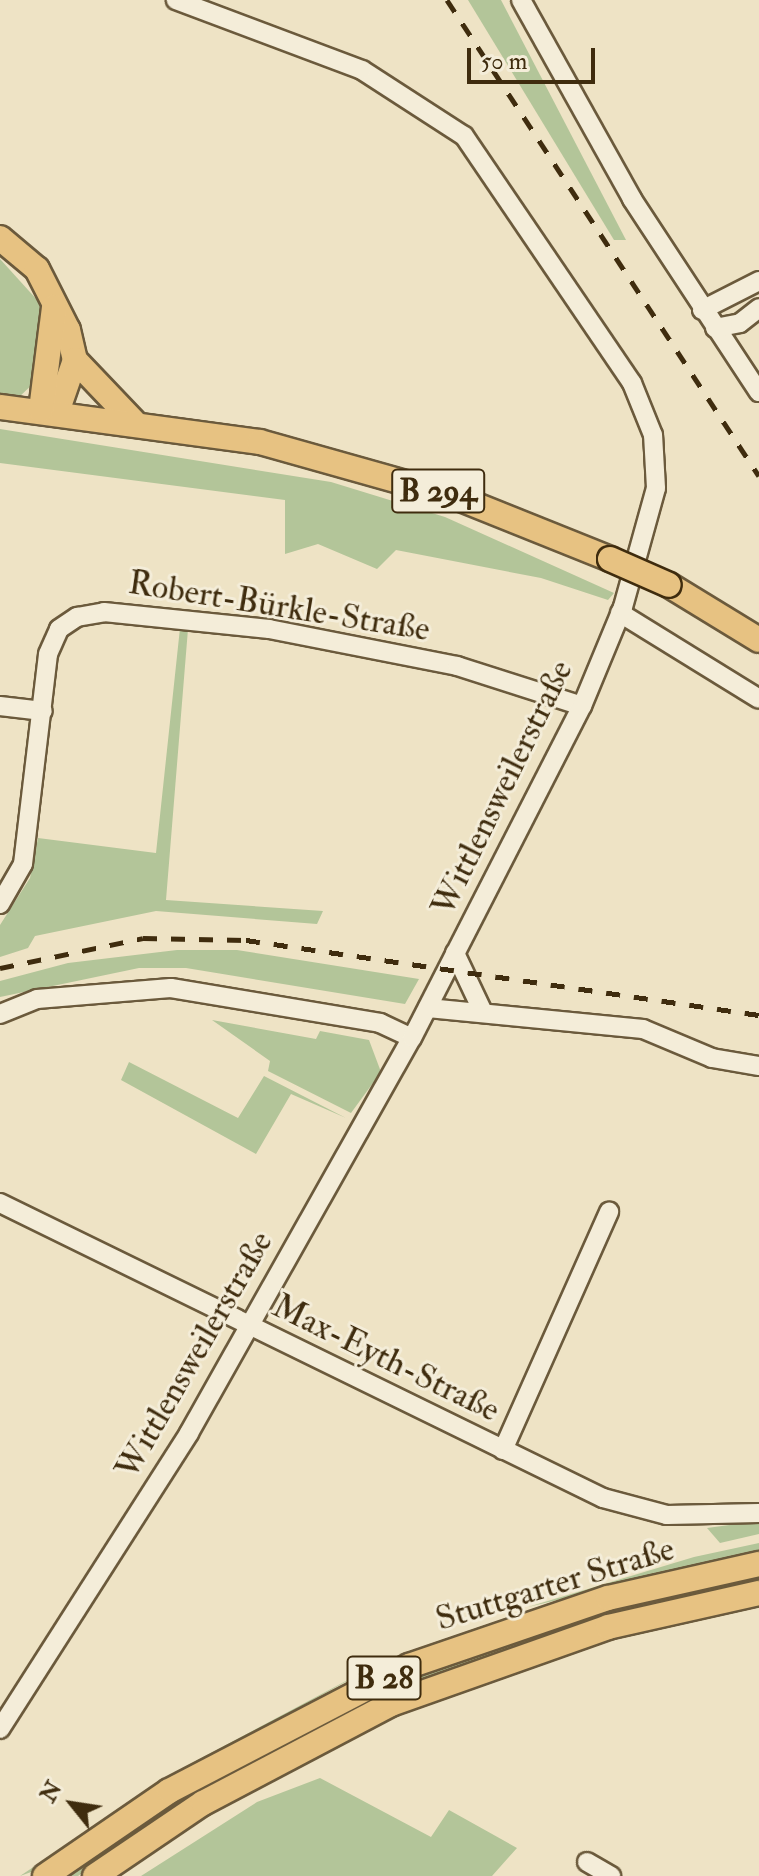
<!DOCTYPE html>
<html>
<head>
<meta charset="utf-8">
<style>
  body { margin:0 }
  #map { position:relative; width:759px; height:1876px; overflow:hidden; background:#eee3c5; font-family:"IM FELL Double Pica",serif }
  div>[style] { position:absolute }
  .green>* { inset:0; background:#b3c599 }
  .roads { filter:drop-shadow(2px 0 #6b5a3c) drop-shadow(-2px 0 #6b5a3c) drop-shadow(0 2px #6b5a3c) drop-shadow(0 -2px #6b5a3c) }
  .minor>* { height:18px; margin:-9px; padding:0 9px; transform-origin:9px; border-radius:9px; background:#f4edd9 }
  .major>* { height:24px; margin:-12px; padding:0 12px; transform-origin:12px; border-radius:12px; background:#e7c282 }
  .rail>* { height:5px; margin-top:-2.5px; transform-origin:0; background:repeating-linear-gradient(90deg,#3f2c0e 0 14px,transparent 0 28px) }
  .bridges { filter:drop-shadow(2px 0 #3f2c0e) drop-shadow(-2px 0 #3f2c0e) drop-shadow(0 2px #3f2c0e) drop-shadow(0 -2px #3f2c0e) }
  .major-bridge>* { height:24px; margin:-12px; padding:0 12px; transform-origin:12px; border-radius:12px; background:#e7c282 }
  span { translate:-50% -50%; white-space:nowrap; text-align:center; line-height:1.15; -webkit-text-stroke:6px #f4edd9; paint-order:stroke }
  .shield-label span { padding:2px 6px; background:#f4edd9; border:2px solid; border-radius:6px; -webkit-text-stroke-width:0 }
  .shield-label { font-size:32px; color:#3f2c0e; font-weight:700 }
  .street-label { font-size:34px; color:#3f2c0e }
  .north { position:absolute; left:32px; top:1764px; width:80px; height:80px; -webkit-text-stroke:6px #f4edd9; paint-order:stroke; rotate:300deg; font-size:22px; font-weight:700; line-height:32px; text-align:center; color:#3f2c0e }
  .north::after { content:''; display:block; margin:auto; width:28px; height:36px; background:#3f2c0e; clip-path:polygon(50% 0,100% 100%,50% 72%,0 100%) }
  .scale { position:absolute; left:467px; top:48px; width:128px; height:36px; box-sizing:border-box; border:4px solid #3f2c0e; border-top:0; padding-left:10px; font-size:24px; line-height:28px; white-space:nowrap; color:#3f2c0e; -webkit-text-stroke:6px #f4edd9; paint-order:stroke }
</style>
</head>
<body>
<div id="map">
  <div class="green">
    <div style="clip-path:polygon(468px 0,501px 0,626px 240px,614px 240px)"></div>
    <div style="clip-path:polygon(0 259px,39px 302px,43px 324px,38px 379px,17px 399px,0 400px)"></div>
    <div style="clip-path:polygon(0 429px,331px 482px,445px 517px,614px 593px,608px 600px,541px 578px,396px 550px,377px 569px,318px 544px,285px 554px,285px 500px,0 463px)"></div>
    <div style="clip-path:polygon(180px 628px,188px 629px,166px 900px,323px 911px,317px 924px,156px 911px,35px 936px,28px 948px,0 957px,0 925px,30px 878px,38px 838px,156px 853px)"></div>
    <div style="clip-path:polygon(177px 950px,237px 950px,419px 979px,405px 1004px,186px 968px,139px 968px,0 997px,0 981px,68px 963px)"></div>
    <div style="clip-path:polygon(212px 1020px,316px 1039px,320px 1031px,369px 1040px,381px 1072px,351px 1113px,268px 1071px,270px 1061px)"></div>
    <div style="clip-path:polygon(129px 1062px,238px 1118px,264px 1076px,346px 1118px,291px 1094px,256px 1154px,121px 1080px)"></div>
    <div style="clip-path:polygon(759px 1521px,759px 1534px,720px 1543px,707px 1528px)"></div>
    <div style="clip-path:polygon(759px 1543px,759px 1552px,528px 1607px,694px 1557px)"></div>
    <div style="clip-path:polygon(759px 1574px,759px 1583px,546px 1637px,130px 1839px,78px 1876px,62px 1876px,170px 1800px,401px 1679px,594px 1611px)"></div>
    <div style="clip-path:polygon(389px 1658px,212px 1755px,34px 1871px,20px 1876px,177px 1771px)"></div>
    <div style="clip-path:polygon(320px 1778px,431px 1837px,449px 1810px,517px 1848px,492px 1876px,141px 1876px,257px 1802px)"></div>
  </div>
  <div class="roads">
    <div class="minor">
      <div style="left:521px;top:0;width:228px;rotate:60.8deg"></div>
      <div style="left:632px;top:199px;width:231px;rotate:56.7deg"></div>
      <div style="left:702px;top:310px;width:64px;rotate:-27deg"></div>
      <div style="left:715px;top:328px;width:25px;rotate:-11deg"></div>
      <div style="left:740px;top:323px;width:24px;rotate:-38deg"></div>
      <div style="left:620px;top:613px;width:163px;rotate:31.7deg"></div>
      <div style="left:0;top:706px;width:43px;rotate:6.6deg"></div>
      <div style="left:0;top:904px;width:46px;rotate:-60.1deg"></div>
      <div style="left:23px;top:864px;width:211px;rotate:-83.2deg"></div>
      <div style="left:48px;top:654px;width:27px;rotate:-66deg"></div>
      <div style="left:59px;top:629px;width:22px;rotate:-34deg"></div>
      <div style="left:77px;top:617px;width:27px;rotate:-10deg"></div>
      <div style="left:104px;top:612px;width:166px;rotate:5.9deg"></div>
      <div style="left:269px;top:629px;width:192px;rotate:11.1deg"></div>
      <div style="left:457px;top:666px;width:131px;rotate:17.7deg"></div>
      <div style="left:455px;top:953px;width:63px;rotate:64.7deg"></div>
      <div style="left:428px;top:1008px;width:216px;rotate:5.6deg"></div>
      <div style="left:643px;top:1029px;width:75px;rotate:22.8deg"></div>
      <div style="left:712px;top:1058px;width:48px;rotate:9.7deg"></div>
      <div style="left:0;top:1014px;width:40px;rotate:-22deg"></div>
      <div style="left:37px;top:999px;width:134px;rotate:-4.7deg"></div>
      <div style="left:171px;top:988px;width:212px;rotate:9.5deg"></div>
      <div style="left:380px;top:1023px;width:35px;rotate:25deg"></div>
      <div style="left:0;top:1203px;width:671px;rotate:26.07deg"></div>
      <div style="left:603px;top:1498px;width:66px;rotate:14.9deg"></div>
      <div style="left:667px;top:1515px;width:92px;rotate:-1.2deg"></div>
      <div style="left:503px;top:1450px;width:261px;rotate:-66deg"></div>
      <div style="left:0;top:1729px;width:351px;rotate:-57.4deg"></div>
      <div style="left:189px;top:1433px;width:454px;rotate:-60.6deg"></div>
      <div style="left:412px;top:1038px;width:373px;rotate:-62.9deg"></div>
      <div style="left:582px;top:706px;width:107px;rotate:-67.5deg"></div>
      <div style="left:623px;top:607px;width:123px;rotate:-74.5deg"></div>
      <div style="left:656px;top:488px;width:53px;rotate:-93.2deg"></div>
      <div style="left:653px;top:435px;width:56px;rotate:-112deg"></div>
      <div style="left:632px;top:383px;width:299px;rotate:-124.2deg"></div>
      <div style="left:464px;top:136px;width:121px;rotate:-147.1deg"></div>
      <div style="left:362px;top:70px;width:199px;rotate:-159.4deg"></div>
      <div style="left:587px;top:1862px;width:28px;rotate:30deg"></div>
    </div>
    <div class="major">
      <div style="left:0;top:238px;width:48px;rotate:40deg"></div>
      <div style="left:37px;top:269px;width:68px;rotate:63.1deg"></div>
      <div style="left:68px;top:330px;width:31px;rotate:77deg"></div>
      <div style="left:75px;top:360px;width:55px;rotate:109.1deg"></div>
      <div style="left:75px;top:360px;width:86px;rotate:46.4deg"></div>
      <div style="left:0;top:407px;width:262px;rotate:7.7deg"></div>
      <div style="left:260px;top:442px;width:204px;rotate:15.7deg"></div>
      <div style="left:456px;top:497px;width:166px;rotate:21.9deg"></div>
      <div style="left:41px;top:410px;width:104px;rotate:-82.8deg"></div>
      <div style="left:669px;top:585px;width:105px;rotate:31.4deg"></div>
      <div style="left:45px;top:1876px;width:150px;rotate:-34.4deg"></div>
      <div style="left:169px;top:1791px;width:271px;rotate:-27.5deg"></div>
      <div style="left:409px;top:1666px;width:210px;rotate:-18.9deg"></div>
      <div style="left:608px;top:1598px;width:155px;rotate:-12.7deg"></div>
      <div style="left:95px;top:1876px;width:130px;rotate:-34.1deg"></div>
      <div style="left:203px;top:1803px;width:212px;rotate:-27.8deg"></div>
      <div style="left:391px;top:1704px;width:230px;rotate:-19.5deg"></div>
      <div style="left:608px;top:1627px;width:155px;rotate:-12.7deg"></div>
    </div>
  </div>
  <div class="rail">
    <div style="left:447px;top:0;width:569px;rotate:56.76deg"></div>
    <div style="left:0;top:968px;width:146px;rotate:-11.8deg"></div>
    <div style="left:143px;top:938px;width:103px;rotate:1.1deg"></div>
    <div style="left:246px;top:940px;width:518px;rotate:8.32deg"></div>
  </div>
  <div class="bridges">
    <div class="major-bridge">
      <div style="left:610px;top:559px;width:64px;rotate:23.8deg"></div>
    </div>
  </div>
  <div class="shield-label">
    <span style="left:438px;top:491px">B 294</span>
    <span style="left:384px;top:1678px">B 28</span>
  </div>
  <div class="street-label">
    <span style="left:279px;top:606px;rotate:9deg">Robert-Bürkle-Straße</span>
    <span style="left:502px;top:788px;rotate:-64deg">Wittlensweilerstraße</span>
    <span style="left:194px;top:1355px;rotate:-60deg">Wittlensweilerstraße</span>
    <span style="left:386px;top:1358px;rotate:26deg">Max-Eyth-Straße</span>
    <span style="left:555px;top:1584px;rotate:-17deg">Stuttgarter Straße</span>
  </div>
  <div class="north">N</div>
  <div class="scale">50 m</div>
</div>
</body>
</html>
